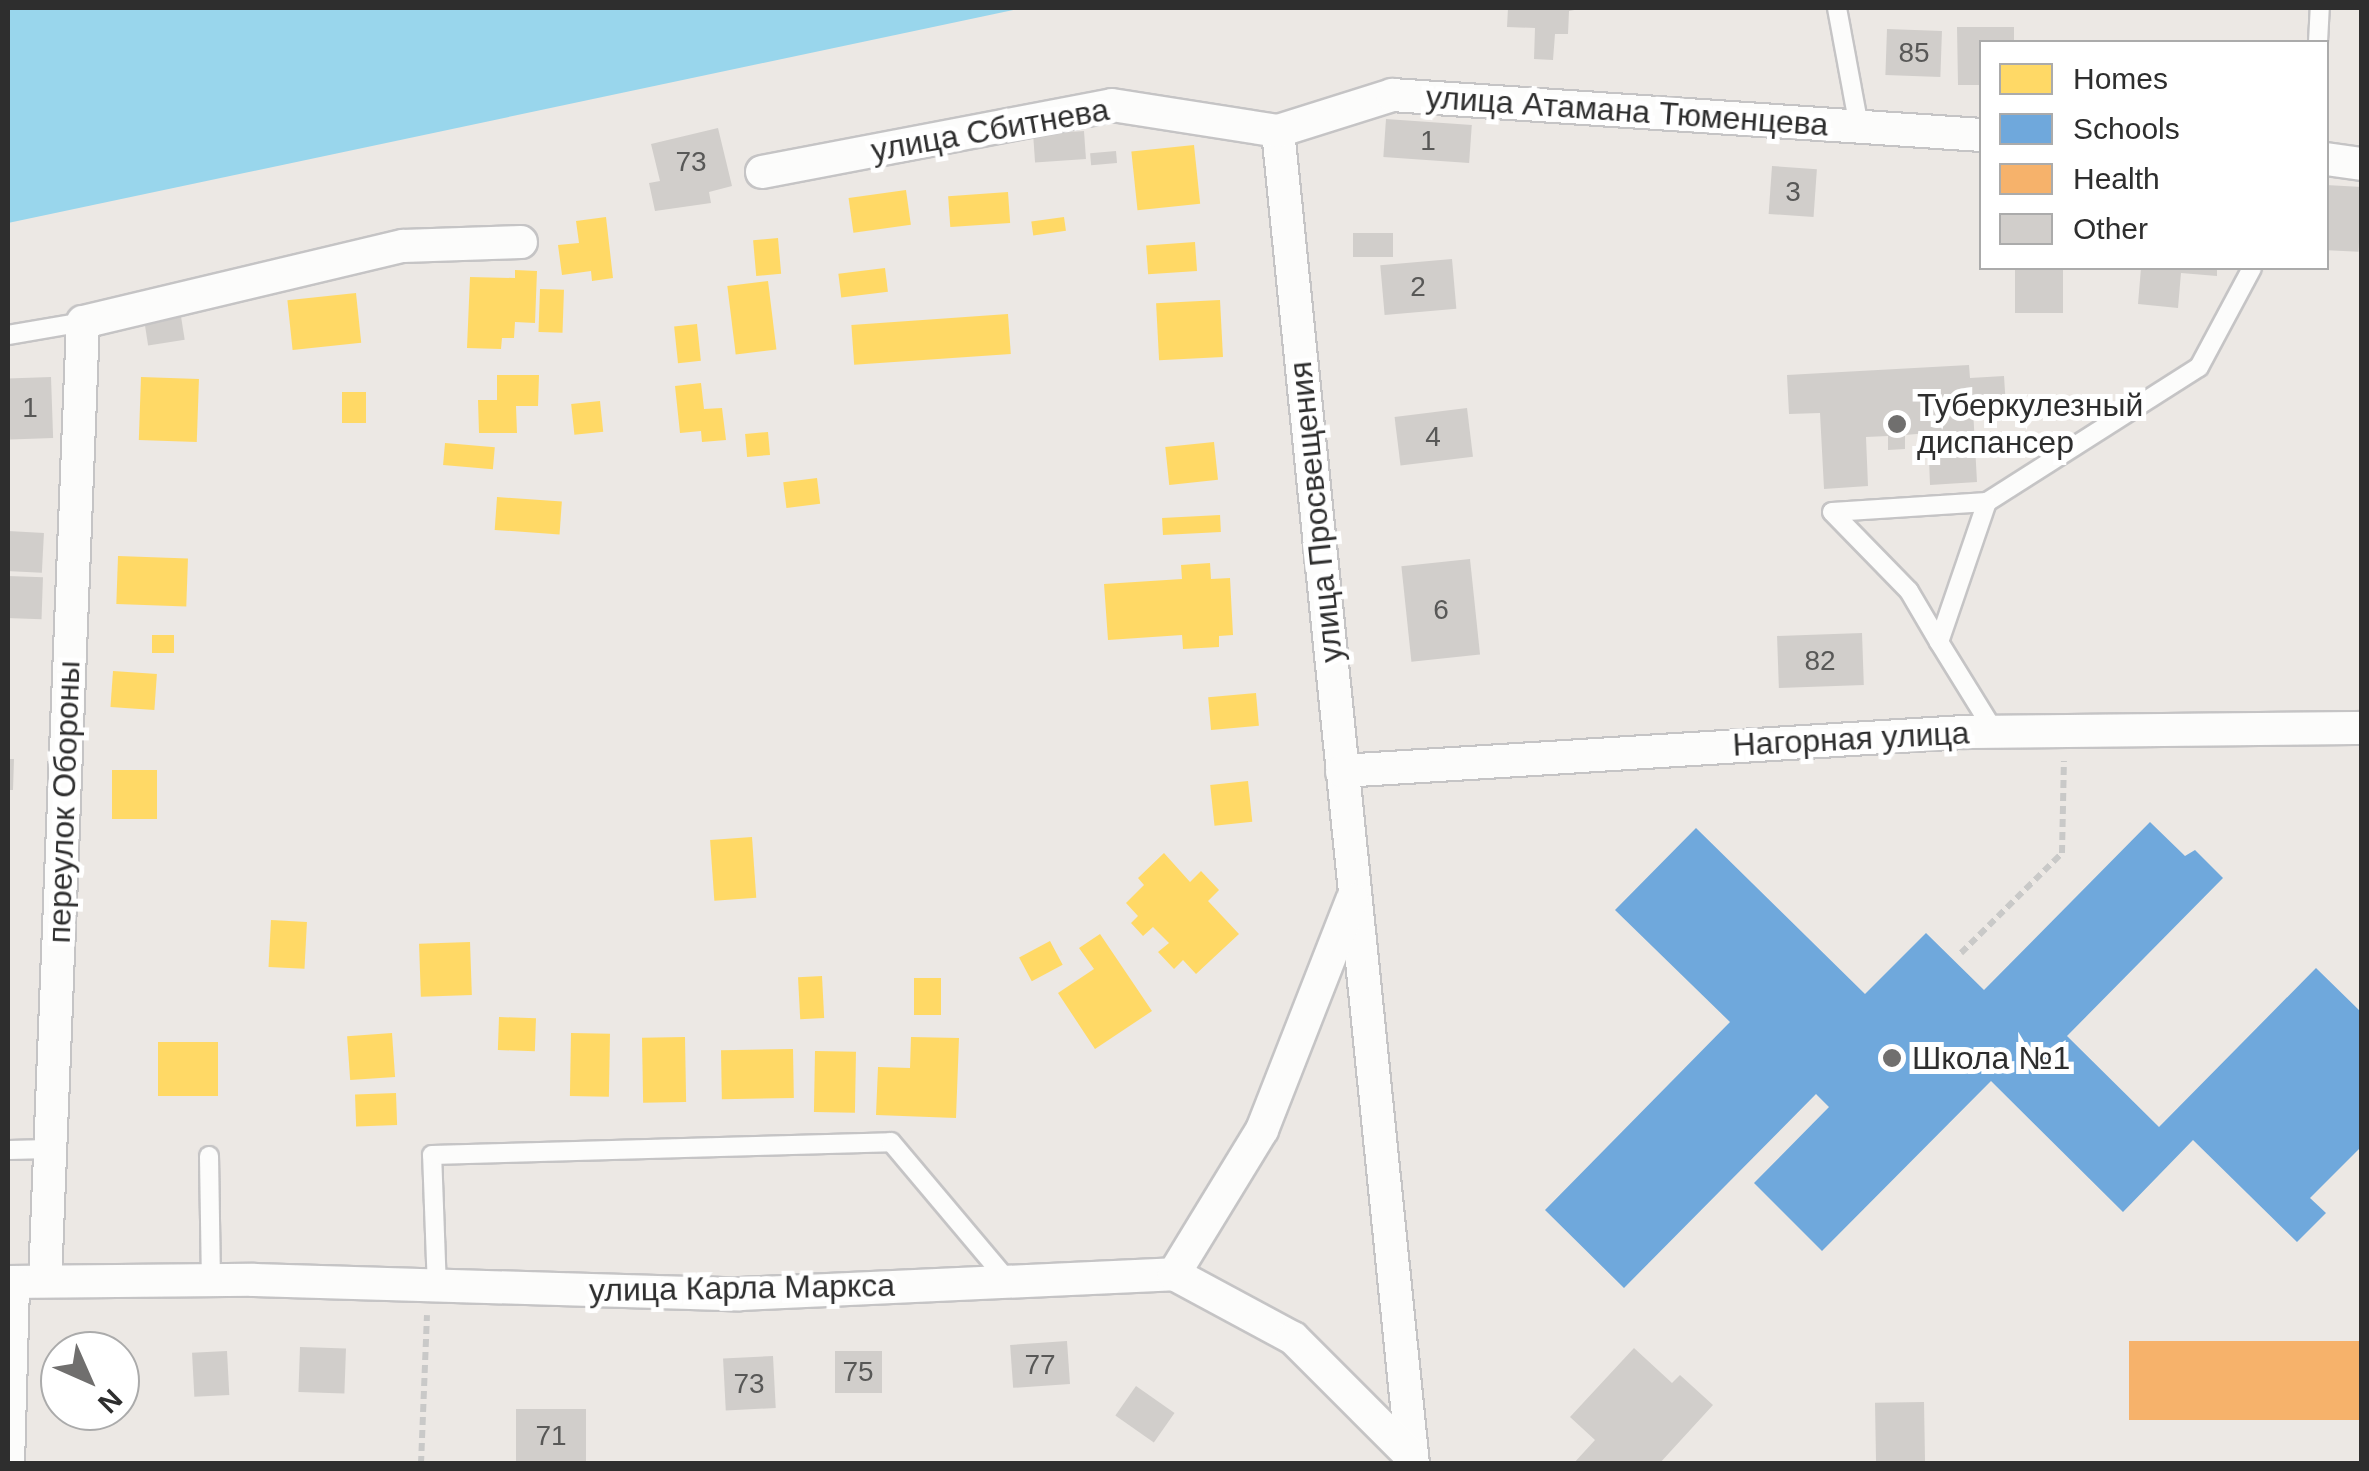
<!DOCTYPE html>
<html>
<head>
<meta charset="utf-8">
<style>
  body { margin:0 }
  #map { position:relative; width:2369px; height:1471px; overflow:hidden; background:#ece8e4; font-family:Arial,sans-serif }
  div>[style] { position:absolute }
  .water>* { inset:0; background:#99d6ec }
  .homes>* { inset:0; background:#ffd966; transform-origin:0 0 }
  .schools>* { inset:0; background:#6fa8dc }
  .health>* { inset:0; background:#f6b26b; transform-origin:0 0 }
  .building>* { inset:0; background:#d1cecb; transform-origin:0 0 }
  .path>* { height:6px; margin-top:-3px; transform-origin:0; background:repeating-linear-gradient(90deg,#c9c9c8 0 8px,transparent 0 13px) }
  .roads { filter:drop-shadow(2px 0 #c5c4c5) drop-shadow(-2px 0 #c5c4c5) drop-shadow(0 2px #c5c4c5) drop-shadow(0 -2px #c5c4c5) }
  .lane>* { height:18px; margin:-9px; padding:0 9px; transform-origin:9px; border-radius:9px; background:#fcfcfb }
  .street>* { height:32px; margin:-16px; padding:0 16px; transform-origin:16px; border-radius:16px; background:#fcfcfb }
  .dots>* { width:28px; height:28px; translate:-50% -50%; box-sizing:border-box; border:5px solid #fff; border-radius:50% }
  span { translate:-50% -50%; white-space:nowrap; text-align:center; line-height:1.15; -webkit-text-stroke:10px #fff; paint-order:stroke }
  .number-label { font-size:28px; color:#585857 }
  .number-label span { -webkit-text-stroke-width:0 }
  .street-label { font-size:32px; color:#2e2e2e }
  .poi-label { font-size:32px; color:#2e2e2e }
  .left { translate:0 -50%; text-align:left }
  .frame { position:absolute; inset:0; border:10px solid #2e2e2e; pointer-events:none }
  .legend { position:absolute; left:1979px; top:40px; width:350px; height:230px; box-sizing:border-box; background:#fff; border:2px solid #ababab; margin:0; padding:12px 18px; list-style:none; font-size:30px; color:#2e2e2e }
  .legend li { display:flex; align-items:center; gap:20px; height:50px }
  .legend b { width:50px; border:2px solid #ababab }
  .north { position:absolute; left:40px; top:1331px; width:100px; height:100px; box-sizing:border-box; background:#fff; border:2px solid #ababab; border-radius:50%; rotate:135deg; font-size:28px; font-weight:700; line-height:40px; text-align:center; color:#2e2e2e }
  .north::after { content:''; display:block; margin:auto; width:35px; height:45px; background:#706f6e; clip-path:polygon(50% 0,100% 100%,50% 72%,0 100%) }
</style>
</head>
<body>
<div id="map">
  <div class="water">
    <div style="clip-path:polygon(8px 8px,1023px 8px,8px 223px)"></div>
  </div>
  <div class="homes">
    <div style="left:1194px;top:145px;width:59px;height:63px;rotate:84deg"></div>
    <div style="left:906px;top:190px;width:35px;height:58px;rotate:82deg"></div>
    <div style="left:1008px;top:192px;width:31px;height:60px;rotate:86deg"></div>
    <div style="clip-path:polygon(606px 217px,613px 278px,592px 281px,591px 271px,562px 275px,558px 245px,579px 243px,576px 221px)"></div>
    <div style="left:1064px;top:217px;width:14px;height:33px;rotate:82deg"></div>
    <div style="left:778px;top:238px;width:36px;height:25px;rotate:85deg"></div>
    <div style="left:1195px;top:242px;width:29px;height:49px;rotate:86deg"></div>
    <div style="left:885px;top:268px;width:24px;height:47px;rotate:83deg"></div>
    <div style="clip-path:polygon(515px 270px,537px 271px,535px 323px,515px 322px,514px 338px,502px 338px,501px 349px,467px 348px,470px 277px,515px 278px)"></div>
    <div style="left:768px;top:281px;width:69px;height:41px;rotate:83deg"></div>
    <div style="left:540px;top:289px;width:24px;height:43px;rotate:2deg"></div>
    <div style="left:356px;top:293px;width:50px;height:69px;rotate:84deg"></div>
    <div style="left:1220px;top:300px;width:57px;height:64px;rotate:87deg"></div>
    <div style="left:1008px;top:314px;width:40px;height:157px;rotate:86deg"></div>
    <div style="left:697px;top:324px;width:37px;height:23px;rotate:84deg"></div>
    <div style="clip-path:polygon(497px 375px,539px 375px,538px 406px,516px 406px,517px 433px,479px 433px,478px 400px,497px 400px)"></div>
    <div style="left:141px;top:377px;width:58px;height:63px;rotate:2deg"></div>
    <div style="clip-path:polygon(701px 383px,704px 409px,722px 408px,726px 440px,702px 442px,701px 431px,680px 433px,675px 386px)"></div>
    <div style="left:342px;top:392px;width:24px;height:31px"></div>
    <div style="left:600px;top:401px;width:31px;height:29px;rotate:84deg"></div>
    <div style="left:768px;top:432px;width:23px;height:23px;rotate:85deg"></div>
    <div style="left:1214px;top:442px;width:38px;height:49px;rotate:84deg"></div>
    <div style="left:445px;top:443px;width:50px;height:22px;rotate:5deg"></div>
    <div style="left:817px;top:478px;width:26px;height:34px;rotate:83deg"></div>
    <div style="left:497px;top:497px;width:65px;height:33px;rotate:4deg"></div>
    <div style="left:1220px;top:515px;width:17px;height:58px;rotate:87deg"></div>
    <div style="left:118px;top:556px;width:70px;height:48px;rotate:2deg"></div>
    <div style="clip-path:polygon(1210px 563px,1211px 579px,1230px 578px,1233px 635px,1219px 636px,1219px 647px,1183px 649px,1182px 635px,1108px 640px,1104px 584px,1182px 579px,1181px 565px)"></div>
    <div style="left:152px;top:635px;width:22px;height:18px"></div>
    <div style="left:113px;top:671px;width:44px;height:36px;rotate:4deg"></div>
    <div style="left:1256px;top:693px;width:33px;height:48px;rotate:85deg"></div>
    <div style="left:112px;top:770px;width:45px;height:49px"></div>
    <div style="left:1248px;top:781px;width:41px;height:38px;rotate:84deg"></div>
    <div style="left:752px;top:837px;width:61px;height:42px;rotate:86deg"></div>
    <div style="clip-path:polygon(1164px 853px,1190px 882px,1201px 871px,1219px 890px,1208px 901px,1239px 934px,1196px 974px,1183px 960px,1174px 969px,1158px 952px,1169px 943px,1153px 927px,1143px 936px,1131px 923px,1138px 916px,1126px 903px,1144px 885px,1138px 878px)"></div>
    <div style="left:271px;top:920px;width:36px;height:47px;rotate:3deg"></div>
    <div style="clip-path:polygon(1100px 934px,1152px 1011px,1095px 1049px,1058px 993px,1094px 969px,1079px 948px)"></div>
    <div style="left:1050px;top:941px;width:27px;height:35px;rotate:62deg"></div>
    <div style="left:470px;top:942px;width:53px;height:51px;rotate:88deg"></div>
    <div style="left:822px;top:976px;width:42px;height:24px;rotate:87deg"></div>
    <div style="left:914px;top:978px;width:27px;height:37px"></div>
    <div style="left:499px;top:1017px;width:37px;height:33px;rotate:2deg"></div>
    <div style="left:392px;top:1033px;width:44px;height:45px;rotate:86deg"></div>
    <div style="left:571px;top:1033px;width:39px;height:63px;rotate:1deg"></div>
    <div style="left:685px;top:1037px;width:65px;height:43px;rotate:89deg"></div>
    <div style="clip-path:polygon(911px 1037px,959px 1038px,956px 1118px,876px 1115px,878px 1067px,910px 1068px)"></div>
    <div style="left:158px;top:1042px;width:60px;height:54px"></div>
    <div style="left:793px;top:1049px;width:49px;height:72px;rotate:89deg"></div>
    <div style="left:815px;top:1051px;width:41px;height:61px;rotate:1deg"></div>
    <div style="left:396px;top:1093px;width:32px;height:41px;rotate:88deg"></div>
  </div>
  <div class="schools">
    <div style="clip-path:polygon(2150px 822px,2185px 856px,2195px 850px,2223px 878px,2067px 1036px,2159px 1127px,2316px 968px,2362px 1013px,2362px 1146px,2310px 1198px,2326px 1213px,2297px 1242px,2193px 1140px,2123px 1212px,1991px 1081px,1822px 1251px,1754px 1183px,1829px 1107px,1816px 1094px,1624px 1288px,1545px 1210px,1730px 1022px,1615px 910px,1696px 828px,1865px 994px,1926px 933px,1984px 990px)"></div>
  </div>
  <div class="health">
    <div style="left:2129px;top:1341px;width:233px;height:79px"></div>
  </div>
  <div class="building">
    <div style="clip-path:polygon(1508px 8px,1585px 8px,1569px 11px,1568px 34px,1555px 34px,1553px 60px,1534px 59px,1535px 28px,1507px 27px)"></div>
    <div style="clip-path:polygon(1957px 27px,2014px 27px,2014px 42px,1982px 42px,1982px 85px,1958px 85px)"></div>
    <div style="left:1887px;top:29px;width:55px;height:46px;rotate:2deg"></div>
    <div style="left:1386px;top:119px;width:86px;height:38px;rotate:4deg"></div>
    <div style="clip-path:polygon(718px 128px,732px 186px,709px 192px,711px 203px,655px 211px,649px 183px,660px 181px,651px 144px)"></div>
    <div style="left:1084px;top:131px;width:28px;height:51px;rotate:86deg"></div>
    <div style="left:1116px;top:151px;width:12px;height:26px;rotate:85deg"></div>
    <div style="left:1772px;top:166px;width:45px;height:48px;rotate:4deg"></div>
    <div style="left:2326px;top:185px;width:36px;height:65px;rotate:3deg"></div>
    <div style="left:1393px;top:233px;width:24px;height:40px;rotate:90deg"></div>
    <div style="left:1452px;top:259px;width:50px;height:72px;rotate:85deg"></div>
    <div style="left:2015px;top:268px;width:48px;height:45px"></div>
    <div style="clip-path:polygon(2141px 268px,2217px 268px,2217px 276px,2181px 273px,2178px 308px,2138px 304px)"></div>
    <div style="left:180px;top:310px;width:30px;height:37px;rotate:81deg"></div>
    <div style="clip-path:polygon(1969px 365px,1970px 378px,2004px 376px,2006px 407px,1973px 409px,1977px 482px,1930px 485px,1928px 433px,1905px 435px,1905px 449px,1888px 450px,1888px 436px,1866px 437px,1868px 486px,1824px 489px,1820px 413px,1789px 414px,1787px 375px)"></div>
    <div style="left:51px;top:377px;width:61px;height:43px;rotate:88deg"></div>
    <div style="left:1467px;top:408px;width:49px;height:73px;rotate:83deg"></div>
    <div style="left:8px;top:531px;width:36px;height:40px;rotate:3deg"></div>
    <div style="left:1470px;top:559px;width:96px;height:69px;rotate:84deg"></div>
    <div style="left:8px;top:576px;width:35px;height:42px;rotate:2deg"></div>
    <div style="left:1862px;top:633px;width:52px;height:85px;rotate:88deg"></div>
    <div style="clip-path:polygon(8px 759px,14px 759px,13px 790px,8px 790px)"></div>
    <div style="left:1067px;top:1341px;width:43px;height:57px;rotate:86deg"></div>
    <div style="clip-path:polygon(59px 1345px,108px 1348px,108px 1351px,58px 1351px)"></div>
    <div style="left:300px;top:1347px;width:46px;height:45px;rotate:2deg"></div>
    <div style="clip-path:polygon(1634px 1348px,1672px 1383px,1680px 1375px,1713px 1405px,1659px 1464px,1573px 1464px,1595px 1440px,1570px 1417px)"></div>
    <div style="left:227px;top:1351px;width:44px;height:35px;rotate:87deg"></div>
    <div style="left:835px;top:1351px;width:47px;height:42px"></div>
    <div style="left:773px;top:1356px;width:52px;height:50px;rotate:87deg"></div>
    <div style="left:1136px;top:1386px;width:47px;height:36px;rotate:35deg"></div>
    <div style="left:1924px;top:1402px;width:62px;height:49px;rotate:89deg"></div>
    <div style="left:516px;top:1409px;width:70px;height:55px"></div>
  </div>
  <div class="path">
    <div style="left:1961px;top:953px;width:142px;rotate:-44.7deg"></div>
    <div style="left:2062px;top:853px;width:92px;rotate:-88.8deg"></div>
    <div style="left:421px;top:1464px;width:149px;rotate:-87.7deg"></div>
  </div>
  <div class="roads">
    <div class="lane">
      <div style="left:1837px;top:8px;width:121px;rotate:79.5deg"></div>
      <div style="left:2318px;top:42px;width:34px;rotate:-87deg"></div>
      <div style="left:8px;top:335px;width:76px;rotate:-9.8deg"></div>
      <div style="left:1987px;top:502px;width:251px;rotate:-32.5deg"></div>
      <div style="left:2199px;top:367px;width:112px;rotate:-61.8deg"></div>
      <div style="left:1939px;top:642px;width:148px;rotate:-71.1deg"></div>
      <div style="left:1987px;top:502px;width:155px;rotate:176.3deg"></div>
      <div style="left:1832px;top:512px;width:110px;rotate:45.7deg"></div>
      <div style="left:1909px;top:591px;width:59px;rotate:59.5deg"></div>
      <div style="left:1939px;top:642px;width:105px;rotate:58.3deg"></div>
      <div style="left:8px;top:1150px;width:42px;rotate:-1.4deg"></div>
      <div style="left:209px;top:1156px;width:124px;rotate:89.1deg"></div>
      <div style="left:437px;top:1289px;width:134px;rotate:-92.1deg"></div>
      <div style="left:432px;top:1155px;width:459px;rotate:-1.6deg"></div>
      <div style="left:891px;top:1142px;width:183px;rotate:49.9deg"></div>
    </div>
    <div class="street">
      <div style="left:1278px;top:131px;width:1340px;rotate:84.22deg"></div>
      <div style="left:2326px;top:159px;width:36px;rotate:8deg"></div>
      <div style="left:762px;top:172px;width:356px;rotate:-10.8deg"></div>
      <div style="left:1112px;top:105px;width:168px;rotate:8.9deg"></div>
      <div style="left:1278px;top:131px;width:120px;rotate:-17.5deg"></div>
      <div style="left:1392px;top:95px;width:591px;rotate:3.88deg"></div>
      <div style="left:1342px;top:771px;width:623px;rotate:-3.59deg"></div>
      <div style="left:1964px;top:732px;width:398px;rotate:-0.6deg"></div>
      <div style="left:1174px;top:1274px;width:169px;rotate:-58.6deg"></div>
      <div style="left:1262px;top:1130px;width:247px;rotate:-68.6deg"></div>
      <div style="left:45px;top:1281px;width:960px;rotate:-87.73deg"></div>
      <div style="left:83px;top:322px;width:329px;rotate:-13.4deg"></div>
      <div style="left:403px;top:246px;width:118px;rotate:-1.9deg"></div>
      <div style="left:8px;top:1282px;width:246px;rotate:-0.5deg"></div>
      <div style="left:254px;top:1280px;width:486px;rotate:1.7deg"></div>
      <div style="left:740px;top:1294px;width:434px;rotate:-2.6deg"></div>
      <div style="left:1174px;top:1274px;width:135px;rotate:28.3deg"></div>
      <div style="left:1293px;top:1338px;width:167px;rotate:45deg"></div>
      <div style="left:8px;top:1464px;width:182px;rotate:-88.4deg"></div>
    </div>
  </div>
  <div class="dots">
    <div style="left:1897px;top:424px;background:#706f6e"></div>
    <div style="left:1892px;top:1058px;background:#706f6e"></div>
  </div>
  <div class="number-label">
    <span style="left:1914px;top:53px">85</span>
    <span style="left:1428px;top:141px">1</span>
    <span style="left:691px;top:162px">73</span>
    <span style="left:1793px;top:192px">3</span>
    <span style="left:1418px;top:287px">2</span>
    <span style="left:30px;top:408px">1</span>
    <span style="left:1433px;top:437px">4</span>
    <span style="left:1441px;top:610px">6</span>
    <span style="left:1820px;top:661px">82</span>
    <span style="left:1040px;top:1365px">77</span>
    <span style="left:858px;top:1372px">75</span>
    <span style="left:749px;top:1384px">73</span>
    <span style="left:551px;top:1436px">71</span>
  </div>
  <div class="street-label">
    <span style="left:1627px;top:111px;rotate:4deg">улица Атамана Тюменцева</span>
    <span style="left:990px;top:130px;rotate:-10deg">улица Сбитнева</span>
    <span style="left:1316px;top:512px;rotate:-96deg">улица Просвещения</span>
    <span style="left:1851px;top:739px;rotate:-3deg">Нагорная улица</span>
    <span style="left:64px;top:802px;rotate:-88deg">переулок Обороны</span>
    <span style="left:742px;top:1288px;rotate:-1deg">улица Карла Маркса</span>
  </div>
  <div class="poi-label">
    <span class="left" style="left:1917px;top:424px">Туберкулезный<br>диспансер</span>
    <span class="left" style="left:1912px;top:1058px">Школа №1</span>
  </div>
  <div class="frame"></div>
  <ul class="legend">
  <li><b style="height:28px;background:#ffd966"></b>Homes</li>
  <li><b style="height:28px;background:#6fa8dc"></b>Schools</li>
  <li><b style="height:28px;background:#f6b26b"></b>Health</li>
  <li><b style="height:28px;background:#d1cecb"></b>Other</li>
  </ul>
  <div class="north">N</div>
</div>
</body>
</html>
